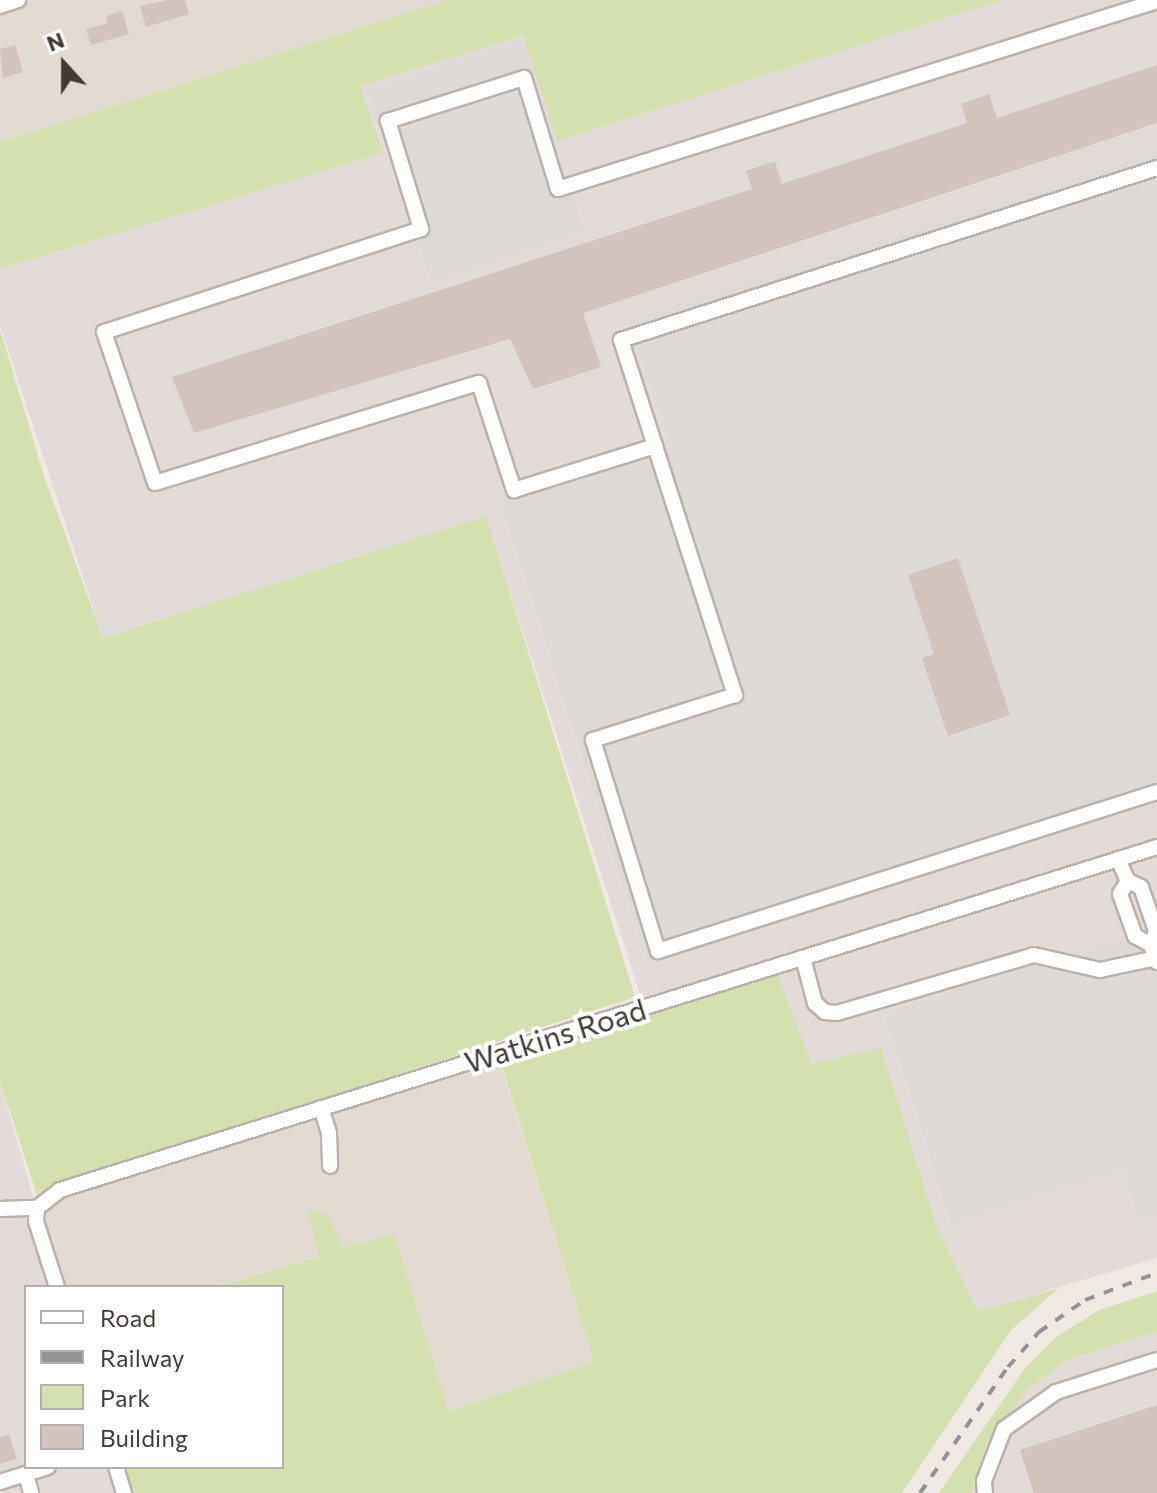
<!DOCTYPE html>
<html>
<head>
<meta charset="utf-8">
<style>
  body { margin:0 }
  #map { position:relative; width:1157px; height:1493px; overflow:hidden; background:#f0e9e3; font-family:Commissioner,sans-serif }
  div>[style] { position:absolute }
  .residential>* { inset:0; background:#e3dad2 }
  .industrial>* { inset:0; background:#e2dbd8 }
  .green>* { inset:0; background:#d5e0b0 }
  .parking>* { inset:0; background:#dedad8; transform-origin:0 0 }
  .building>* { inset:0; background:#d3c5bd }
  .roads { filter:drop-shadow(2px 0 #bdb2aa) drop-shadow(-2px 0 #bdb2aa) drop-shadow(0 2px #bdb2aa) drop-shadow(0 -2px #bdb2aa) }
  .minor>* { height:14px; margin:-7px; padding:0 7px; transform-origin:7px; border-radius:7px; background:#fff }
  .rail>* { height:4px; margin-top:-2px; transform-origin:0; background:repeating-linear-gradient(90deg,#939393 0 10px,transparent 0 20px) }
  span { translate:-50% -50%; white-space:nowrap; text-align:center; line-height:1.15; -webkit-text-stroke:8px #fff; paint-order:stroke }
  .street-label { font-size:30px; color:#413934 }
  .legend { position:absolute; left:24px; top:1285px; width:260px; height:184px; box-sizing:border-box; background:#fff; border:2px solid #b3b0ae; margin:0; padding:10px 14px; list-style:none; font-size:24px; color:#413934 }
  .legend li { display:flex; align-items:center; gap:16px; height:40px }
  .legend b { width:40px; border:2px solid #b3b0ae }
  .north { position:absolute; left:24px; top:24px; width:80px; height:80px; -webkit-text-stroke:6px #fff; paint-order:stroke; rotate:339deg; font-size:22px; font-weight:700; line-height:32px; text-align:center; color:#413934 }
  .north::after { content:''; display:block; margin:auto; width:28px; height:36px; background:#413934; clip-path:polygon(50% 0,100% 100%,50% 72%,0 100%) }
</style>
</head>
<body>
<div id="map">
  <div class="residential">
    <div style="clip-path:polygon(0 0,447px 0,0 142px)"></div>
    <div style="clip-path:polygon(495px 1047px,594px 1362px,449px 1411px,394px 1234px,342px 1248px,308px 1211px,320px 1255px,218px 1287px,59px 1287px,36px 1192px)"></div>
  </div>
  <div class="industrial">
    <div style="clip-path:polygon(1003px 0,1157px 0,1157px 1258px,978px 1311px,936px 1225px,811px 1064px,646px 1013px,486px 517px,103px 638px,0 325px,0 269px,382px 153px,359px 86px,523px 36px,557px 141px)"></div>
    <div style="clip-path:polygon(0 1081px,59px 1287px,26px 1287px,26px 1467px,108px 1467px,116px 1493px,0 1493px)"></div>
    <div style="clip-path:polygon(1157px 1332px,1157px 1493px,972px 1493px,984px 1450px,1027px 1390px,1068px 1360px)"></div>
  </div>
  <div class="green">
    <div style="clip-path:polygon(447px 0,1003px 0,557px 141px,523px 36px,360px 86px,383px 153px,0 269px,0 142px)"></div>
    <div style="clip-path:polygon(0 329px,45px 479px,103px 638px,486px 516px,635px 997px,36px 1192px,0 1081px)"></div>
    <div style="clip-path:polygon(778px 975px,811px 1064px,881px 1048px,936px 1225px,978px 1311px,1059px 1288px,1011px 1330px,902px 1493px,130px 1493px,121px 1467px,282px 1467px,282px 1287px,218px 1287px,319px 1256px,308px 1210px,329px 1215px,342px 1248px,394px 1234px,449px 1411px,594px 1362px,500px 1060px)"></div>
    <div style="clip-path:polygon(1157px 1291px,1157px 1332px,1068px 1360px,1027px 1390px,984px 1450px,972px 1493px,939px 1493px,1025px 1368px,1055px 1338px,1099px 1310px)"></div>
  </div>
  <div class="parking">
    <div style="left:522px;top:40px;width:202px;height:161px;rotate:72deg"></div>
    <div style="clip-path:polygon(1157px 152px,1157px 798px,647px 961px,501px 500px,670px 446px,630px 320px)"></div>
    <div style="clip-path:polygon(1157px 927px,1157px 1216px,1141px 1221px,1124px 1169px,952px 1224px,885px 1013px)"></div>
  </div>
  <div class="building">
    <div style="clip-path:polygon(168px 0,185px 0,189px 14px,146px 27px,140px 6px)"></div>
    <div style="clip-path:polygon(122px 11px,129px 34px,91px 45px,86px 29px,108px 23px,106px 16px)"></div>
    <div style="clip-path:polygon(15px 45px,23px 72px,3px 78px,0 49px)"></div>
    <div style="clip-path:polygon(1157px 65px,1157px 123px,583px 313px,601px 367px,533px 389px,510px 339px,194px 433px,172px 377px,752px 189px,746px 171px,775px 161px,782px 184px,967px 123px,961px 104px,989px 94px,997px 118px)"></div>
    <div style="clip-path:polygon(958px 558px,1010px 715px,948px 736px,922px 658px,934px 654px,908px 575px)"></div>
    <div style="clip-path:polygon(1157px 1405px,1157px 1493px,1034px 1493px,1020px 1450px)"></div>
    <div style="clip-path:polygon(9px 1434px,17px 1459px,0 1464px,0 1437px)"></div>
  </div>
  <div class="roads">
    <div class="minor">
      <div style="left:1157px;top:1px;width:628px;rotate:162.58deg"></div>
      <div style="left:558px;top:189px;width:116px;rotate:-107deg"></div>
      <div style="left:524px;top:78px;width:143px;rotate:162.5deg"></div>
      <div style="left:388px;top:121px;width:113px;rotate:73deg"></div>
      <div style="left:421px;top:229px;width:333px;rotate:162deg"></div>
      <div style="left:104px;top:332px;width:159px;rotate:71.3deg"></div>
      <div style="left:155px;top:483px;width:339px;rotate:-17.2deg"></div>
      <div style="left:479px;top:383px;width:113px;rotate:71.9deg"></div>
      <div style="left:514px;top:490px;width:148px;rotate:-17.3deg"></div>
      <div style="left:655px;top:446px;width:262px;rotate:72.2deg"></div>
      <div style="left:735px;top:695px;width:149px;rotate:162.4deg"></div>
      <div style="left:593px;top:740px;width:221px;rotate:72.9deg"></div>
      <div style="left:658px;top:951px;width:524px;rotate:-17.67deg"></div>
      <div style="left:0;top:6px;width:19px;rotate:-18deg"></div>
      <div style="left:655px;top:446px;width:111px;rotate:-107.8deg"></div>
      <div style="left:621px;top:340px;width:563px;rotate:-17.79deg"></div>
      <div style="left:1118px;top:859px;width:24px;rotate:66deg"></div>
      <div style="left:1128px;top:881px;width:14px;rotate:25deg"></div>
      <div style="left:1141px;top:887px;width:46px;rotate:71.2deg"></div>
      <div style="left:1156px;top:931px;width:15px;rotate:110deg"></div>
      <div style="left:1151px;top:945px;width:18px;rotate:71deg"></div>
      <div style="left:1128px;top:881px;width:15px;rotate:122deg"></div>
      <div style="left:1120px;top:894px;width:45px;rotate:70.3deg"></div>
      <div style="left:1135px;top:936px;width:18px;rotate:29deg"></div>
      <div style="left:803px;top:958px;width:47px;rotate:75.1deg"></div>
      <div style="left:815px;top:1003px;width:13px;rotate:42deg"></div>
      <div style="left:825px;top:1012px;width:12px;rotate:5deg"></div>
      <div style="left:837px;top:1013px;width:205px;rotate:-16.4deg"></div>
      <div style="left:1034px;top:955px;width:68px;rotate:12.8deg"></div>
      <div style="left:1100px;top:970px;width:57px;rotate:-12.1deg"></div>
      <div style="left:321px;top:1108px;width:26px;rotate:72deg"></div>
      <div style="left:329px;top:1133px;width:33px;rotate:88deg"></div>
      <div style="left:0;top:1209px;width:37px;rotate:-2deg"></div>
      <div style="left:57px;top:1287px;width:69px;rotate:-107.7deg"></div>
      <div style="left:36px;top:1221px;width:13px;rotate:-86deg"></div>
      <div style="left:37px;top:1208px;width:29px;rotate:-38deg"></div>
      <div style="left:60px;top:1190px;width:1149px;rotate:-17.36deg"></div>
      <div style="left:116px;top:1467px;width:27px;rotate:73deg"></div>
      <div style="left:26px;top:1475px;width:19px;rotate:74deg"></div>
      <div style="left:0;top:1482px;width:50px;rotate:-17.4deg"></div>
      <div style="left:985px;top:1493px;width:12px;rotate:-95deg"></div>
      <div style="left:984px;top:1481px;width:56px;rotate:-69deg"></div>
      <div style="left:1004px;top:1429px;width:64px;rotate:-35.4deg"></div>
      <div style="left:1056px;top:1392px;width:106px;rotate:-17.6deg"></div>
    </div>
  </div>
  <div class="rail">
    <div style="left:920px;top:1493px;width:154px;rotate:-55.1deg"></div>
    <div style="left:1008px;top:1367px;width:47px;rotate:-48.5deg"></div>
    <div style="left:1039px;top:1332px;width:56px;rotate:-34.8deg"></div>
    <div style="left:1085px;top:1300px;width:77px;rotate:-20.6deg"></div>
  </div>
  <div class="street-label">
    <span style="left:555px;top:1035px;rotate:-17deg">Watkins Road</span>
  </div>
  <ul class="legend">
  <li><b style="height:10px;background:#fff"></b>Road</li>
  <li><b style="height:10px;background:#939393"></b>Railway</li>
  <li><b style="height:22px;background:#d5e0b0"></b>Park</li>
  <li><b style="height:22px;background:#d3c5bd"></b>Building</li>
  </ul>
  <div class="north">N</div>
</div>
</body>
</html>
